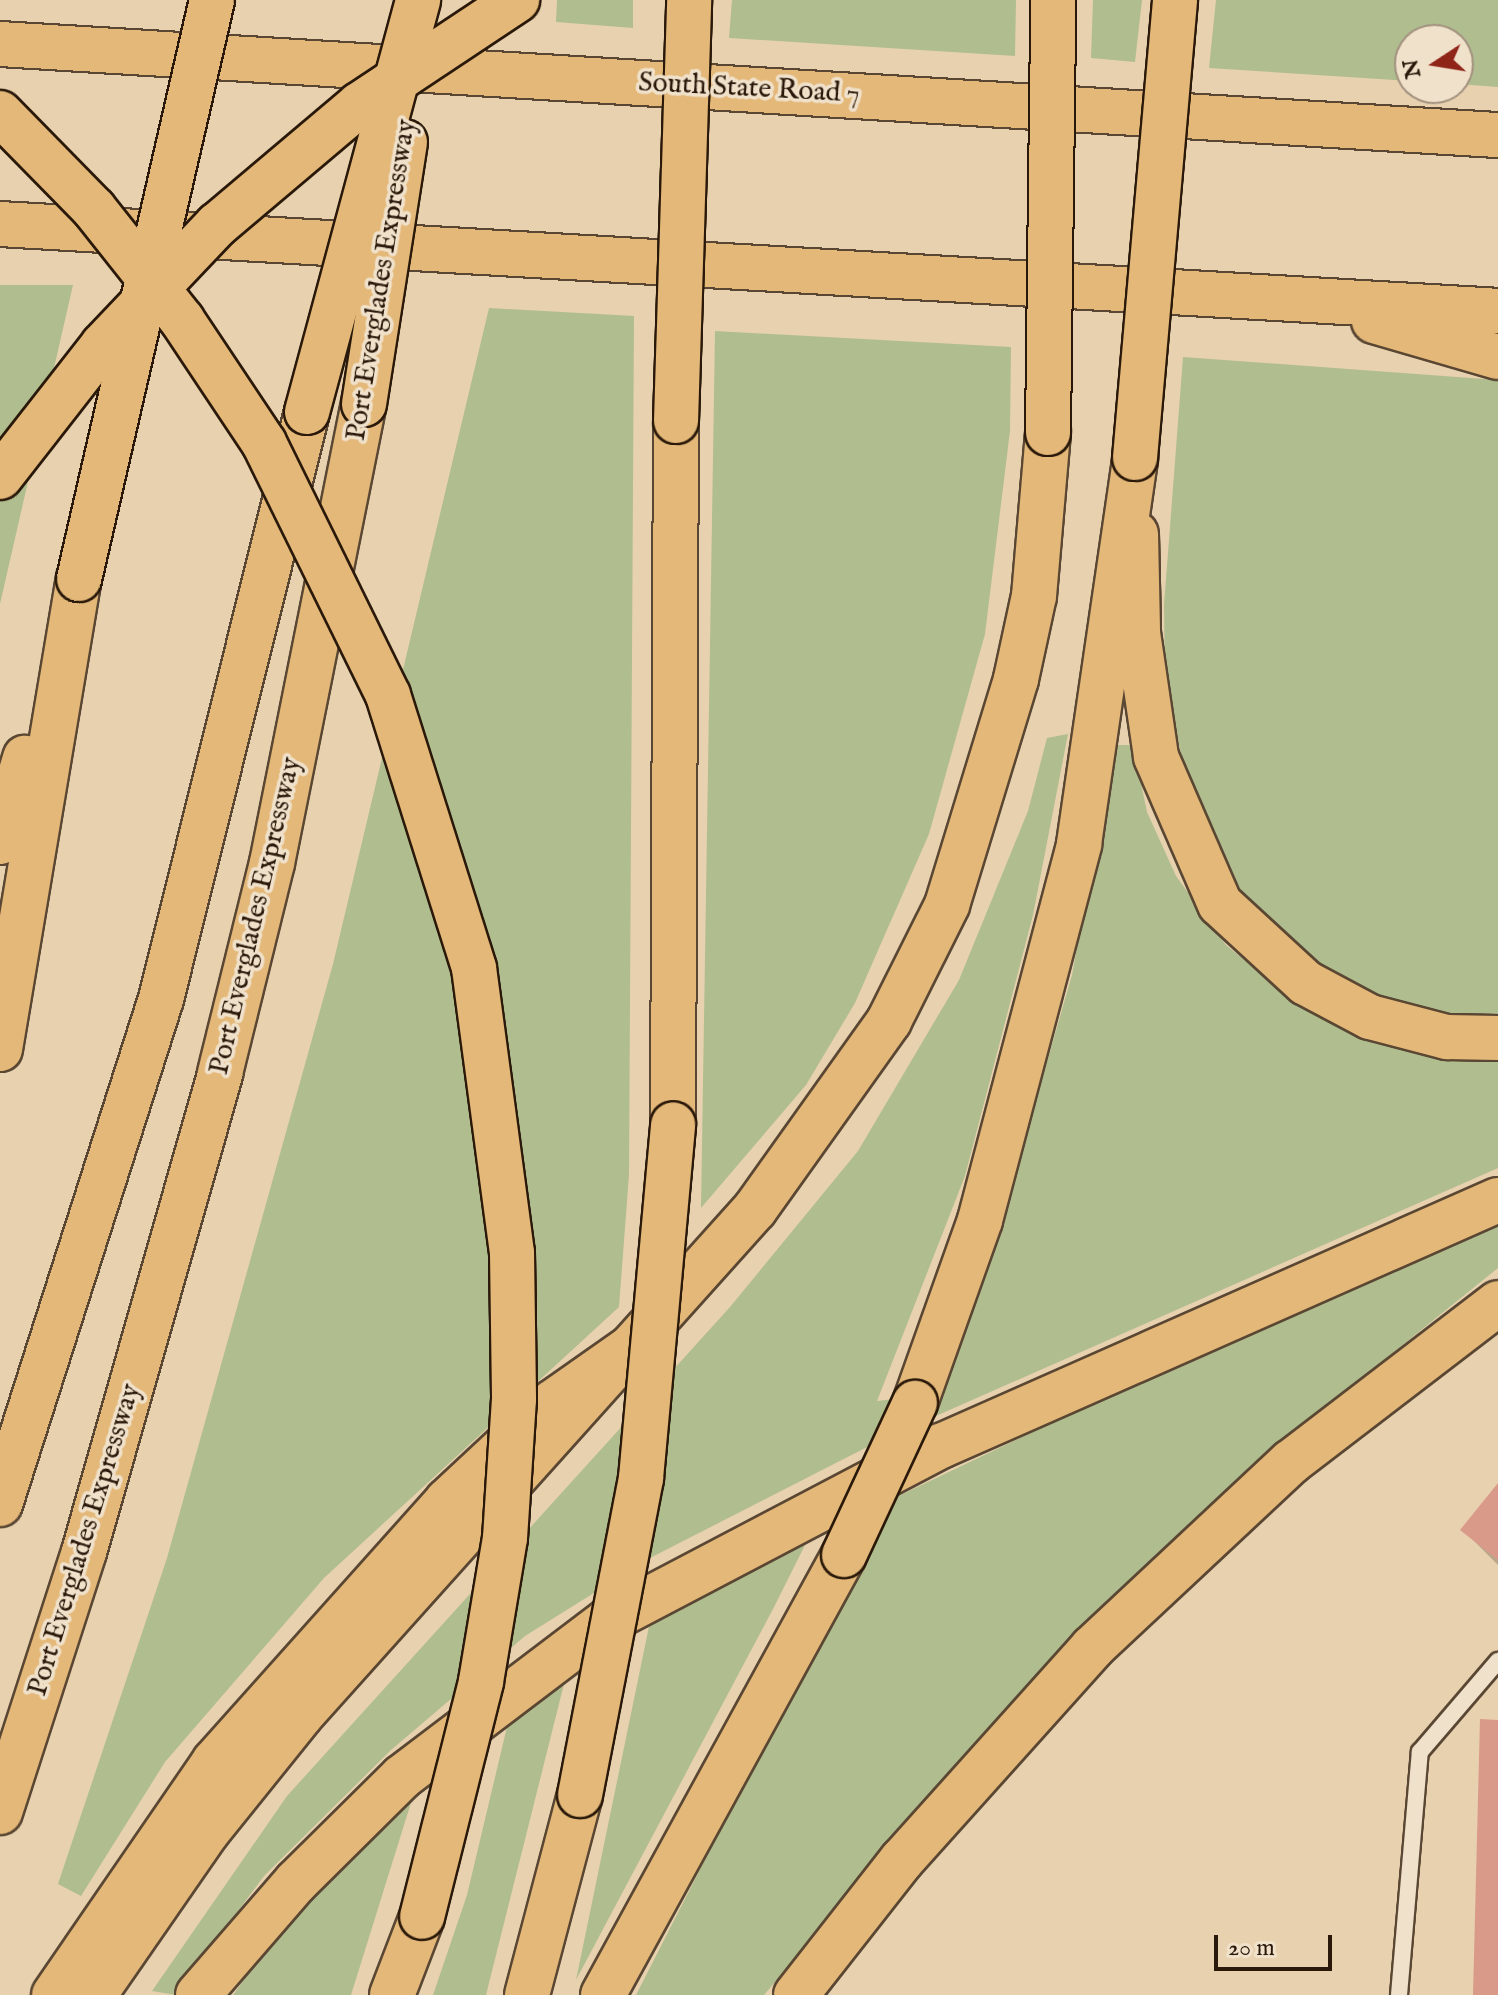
<!DOCTYPE html>
<html>
<head>
<meta charset="utf-8">
<style>
  body { margin:0 }
  #map { position:relative; width:1498px; height:1995px; overflow:hidden; background:#e8d1af; font-family:"IM FELL English",serif }
  div>[style] { position:absolute }
  .green>* { inset:0; background:#b0bd8f }
  .shadow>* { inset:0; background:#0003 }
  .building>* { inset:0; background:#da9a8a }
  .roads { filter:drop-shadow(2px 0 #5a4733) drop-shadow(-2px 0 #5a4733) drop-shadow(0 2px #5a4733) drop-shadow(0 -2px #5a4733) }
  .lane>* { height:16px; margin:-8px; padding:0 8px; transform-origin:8px; border-radius:8px; background:#f0e1cb }
  .primary>* { height:44px; margin:-22px; padding:0 22px; transform-origin:22px; border-radius:22px; background:#e4b878 }
  .highway>* { height:44px; margin:-22px; padding:0 22px; transform-origin:22px; border-radius:22px; background:#e4b878 }
  .bridges { filter:drop-shadow(2px 0 #2a190a) drop-shadow(-2px 0 #2a190a) drop-shadow(0 2px #2a190a) drop-shadow(0 -2px #2a190a) }
  .primary-bridge>* { height:44px; margin:-22px; padding:0 22px; transform-origin:22px; border-radius:22px; background:#e4b878 }
  .highway-bridge>* { height:44px; margin:-22px; padding:0 22px; transform-origin:22px; border-radius:22px; background:#e4b878 }
  span { translate:-50% -50%; white-space:nowrap; text-align:center; line-height:1.15; -webkit-text-stroke:7px #f0e1cb; paint-order:stroke }
  .street-label { font-size:28px; color:#2a190a }
  .north { position:absolute; left:1394px; top:24px; width:80px; height:80px; box-sizing:border-box; background:#f0e1cb; border:2px solid #a1917e; border-radius:50%; rotate:258deg; font-size:22px; font-weight:700; line-height:32px; text-align:center; color:#2a190a }
  .north::after { content:''; display:block; margin:auto; width:28px; height:36px; background:#8f2418; clip-path:polygon(50% 0,100% 100%,50% 72%,0 100%) }
  .scale { position:absolute; left:1214px; top:1935px; width:118px; height:36px; box-sizing:border-box; border:4px solid #2a190a; border-top:0; padding-left:10px; font-size:24px; line-height:28px; white-space:nowrap; color:#2a190a; -webkit-text-stroke:6px #f0e1cb; paint-order:stroke }
</style>
</head>
<body>
<div id="map">
  <div class="green">
    <div style="clip-path:polygon(557px 0,633px 0,633px 28px,556px 22px)"></div>
    <div style="clip-path:polygon(732px 0,1016px 0,1015px 56px,729px 38px)"></div>
    <div style="clip-path:polygon(1093px 0,1142px 0,1135px 62px,1091px 58px)"></div>
    <div style="clip-path:polygon(1216px 0,1498px 0,1498px 87px,1458px 84px,1458px 40px,1410px 40px,1410px 81px,1209px 68px)"></div>
    <div style="clip-path:polygon(0 285px,73px 285px,0 604px)"></div>
    <div style="clip-path:polygon(489px 308px,634px 316px,629px 1175px,619px 1307px,324px 1578px,165px 1762px,81px 1896px,58px 1884px,167px 1558px,333px 964px)"></div>
    <div style="clip-path:polygon(715px 331px,1011px 347px,1010px 431px,985px 634px,929px 834px,855px 1003px,806px 1085px,701px 1208px)"></div>
    <div style="clip-path:polygon(1183px 357px,1498px 380px,1498px 1019px,1428px 1014px,1334px 981px,1258px 917px,1230px 880px,1192px 800px,1165px 684px,1164px 605px)"></div>
    <div style="clip-path:polygon(1068px 734px,1033px 915px,965px 1176px,877px 1401px,938px 1394px,996px 1239px,1072px 975px,1114px 745px,1133px 745px,1147px 812px,1176px 876px,1226px 945px,1283px 992px,1498px 1055px,1498px 1168px,877px 1442px,650px 1558px,525px 1636px,391px 1750px,264px 1876px,176px 1995px,152px 1991px,287px 1796px,730px 1307px,858px 1151px,959px 980px,1028px 811px,1047px 738px)"></div>
    <div style="clip-path:polygon(1498px 1210px,1498px 1268px,1297px 1430px,1100px 1613px,1008px 1709px,764px 1995px,636px 1995px,888px 1501px)"></div>
    <div style="clip-path:polygon(809px 1537px,772px 1611px,576px 1980px,652px 1612px)"></div>
    <div style="clip-path:polygon(566px 1676px,486px 1995px,433px 1995px,467px 1895px,511px 1710px)"></div>
    <div style="clip-path:polygon(415px 1790px,351px 1995px,233px 1995px,277px 1933px)"></div>
  </div>
  <div class="shadow">
    <div style="clip-path:polygon(1498px 1486px,1498px 1565px,1463px 1530px)"></div>
  </div>
  <div class="building">
    <div style="clip-path:polygon(1498px 1483px,1498px 1560px,1460px 1530px)"></div>
    <div style="clip-path:polygon(1480px 1719px,1498px 1720px,1498px 1995px,1473px 1995px)"></div>
  </div>
  <div class="roads">
    <div class="lane">
      <div style="left:1399px;top:1995px;width:244px;rotate:-85.1deg"></div>
      <div style="left:1420px;top:1752px;width:120px;rotate:-49.4deg"></div>
    </div>
    <div class="primary">
      <div style="left:0;top:44px;width:1501px;rotate:3.48deg"></div>
      <div style="left:0;top:224px;width:1501px;rotate:3.32deg"></div>
      <div style="left:1374px;top:321px;width:129px;rotate:16.2deg"></div>
      <div style="left:1136px;top:534px;width:99px;rotate:88.8deg"></div>
      <div style="left:1138px;top:633px;width:125px;rotate:81.7deg"></div>
      <div style="left:1156px;top:757px;width:160px;rotate:66.5deg"></div>
      <div style="left:1220px;top:904px;width:117px;rotate:42.6deg"></div>
      <div style="left:1306px;top:983px;width:72px;rotate:28deg"></div>
      <div style="left:1370px;top:1017px;width:80px;rotate:14.6deg"></div>
      <div style="left:1447px;top:1037px;width:51px;rotate:1.1deg"></div>
      <div style="left:94px;top:1995px;width:198px;rotate:-55.3deg"></div>
      <div style="left:207px;top:1832px;width:150px;rotate:-51.2deg"></div>
      <div style="left:301px;top:1715px;width:680px;rotate:-48.1deg"></div>
      <div style="left:755px;top:1209px;width:231px;rotate:-54.5deg"></div>
      <div style="left:889px;top:1021px;width:130px;rotate:-63.4deg"></div>
      <div style="left:947px;top:905px;width:236px;rotate:-73deg"></div>
      <div style="left:1016px;top:679px;width:85px;rotate:-77.8deg"></div>
      <div style="left:1034px;top:596px;width:164px;rotate:-85.1deg"></div>
      <div style="left:198px;top:1995px;width:150px;rotate:-49.1deg"></div>
      <div style="left:296px;top:1882px;width:149px;rotate:-44.7deg"></div>
      <div style="left:402px;top:1777px;width:260px;rotate:-37.2deg"></div>
      <div style="left:609px;top:1620px;width:375px;rotate:-27.7deg"></div>
      <div style="left:941px;top:1446px;width:609px;rotate:-23.83deg"></div>
      <div style="left:392px;top:1995px;width:84px;rotate:-69deg"></div>
    </div>
    <div class="highway">
      <div style="left:0;top:842px;width:88px;rotate:-73.4deg"></div>
      <div style="left:0;top:1049px;width:477px;rotate:-80.5deg"></div>
      <div style="left:673px;top:1124px;width:703px;rotate:-89.76deg"></div>
      <div style="left:915px;top:1403px;width:194px;rotate:-70.4deg"></div>
      <div style="left:980px;top:1220px;width:389px;rotate:-75.2deg"></div>
      <div style="left:1079px;top:844px;width:390px;rotate:-81.7deg"></div>
      <div style="left:0;top:1504px;width:530px;rotate:-72.32deg"></div>
      <div style="left:161px;top:999px;width:605px;rotate:-76.03deg"></div>
      <div style="left:0;top:1812px;width:273px;rotate:-72.1deg"></div>
      <div style="left:84px;top:1552px;width:498px;rotate:-74.1deg"></div>
      <div style="left:220px;top:1073px;width:216px;rotate:-76.1deg"></div>
      <div style="left:272px;top:863px;width:468px;rotate:-78.7deg"></div>
      <div style="left:54px;top:1995px;width:283px;rotate:-55.5deg"></div>
      <div style="left:214px;top:1762px;width:350px;rotate:-48.2deg"></div>
      <div style="left:447px;top:1501px;width:145px;rotate:-43deg"></div>
      <div style="left:553px;top:1402px;width:99px;rotate:-35.1deg"></div>
      <div style="left:527px;top:1995px;width:207px;rotate:-75.2deg"></div>
      <div style="left:603px;top:1995px;width:502px;rotate:-61.29deg"></div>
      <div style="left:796px;top:1995px;width:172px;rotate:-51.9deg"></div>
      <div style="left:902px;top:1860px;width:285px;rotate:-48.1deg"></div>
      <div style="left:1092px;top:1648px;width:272px;rotate:-43.1deg"></div>
      <div style="left:1291px;top:1462px;width:261px;rotate:-37.5deg"></div>
    </div>
  </div>
  <div class="bridges">
    <div class="primary-bridge">
      <div style="left:0;top:113px;width:134px;rotate:45.6deg"></div>
      <div style="left:94px;top:209px;width:142px;rotate:51.6deg"></div>
      <div style="left:182px;top:320px;width:148px;rotate:56.3deg"></div>
      <div style="left:264px;top:443px;width:281px;rotate:63.8deg"></div>
      <div style="left:388px;top:695px;width:286px;rotate:72.5deg"></div>
      <div style="left:474px;top:968px;width:288px;rotate:82.4deg"></div>
      <div style="left:512px;top:1253px;width:146px;rotate:89.2deg"></div>
      <div style="left:514px;top:1399px;width:139px;rotate:93.7deg"></div>
      <div style="left:505px;top:1538px;width:146px;rotate:99.5deg"></div>
      <div style="left:481px;top:1682px;width:242px;rotate:104.1deg"></div>
      <div style="left:1048px;top:433px;width:433px;rotate:-89.3deg"></div>
      <div style="left:1135px;top:458px;width:460px;rotate:-85deg"></div>
      <div style="left:0;top:477px;width:167px;rotate:-52deg"></div>
      <div style="left:103px;top:345px;width:166px;rotate:-46.5deg"></div>
      <div style="left:217px;top:225px;width:186px;rotate:-40.2deg"></div>
      <div style="left:359px;top:105px;width:190px;rotate:-33.6deg"></div>
    </div>
    <div class="highway-bridge">
      <div style="left:364px;top:404px;width:265px;rotate:-81.1deg"></div>
      <div style="left:307px;top:412px;width:427px;rotate:-74.9deg"></div>
      <div style="left:676px;top:421px;width:421px;rotate:-88.2deg"></div>
      <div style="left:79px;top:579px;width:594px;rotate:-77.06deg"></div>
      <div style="left:844px;top:1555px;width:168px;rotate:-65deg"></div>
      <div style="left:580px;top:1795px;width:323px;rotate:-79.1deg"></div>
      <div style="left:641px;top:1478px;width:355px;rotate:-84.8deg"></div>
    </div>
  </div>
  <div class="street-label">
    <span style="left:749px;top:89px;rotate:3deg">South State Road 7</span>
    <span style="left:382px;top:280px;rotate:-81deg">Port Everglades Expressway</span>
    <span style="left:256px;top:916px;rotate:-77deg">Port Everglades Expressway</span>
    <span style="left:85px;top:1540px;rotate:-73deg">Port Everglades Expressway</span>
  </div>
  <div class="north">N</div>
  <div class="scale">20 m</div>
</div>
</body>
</html>
